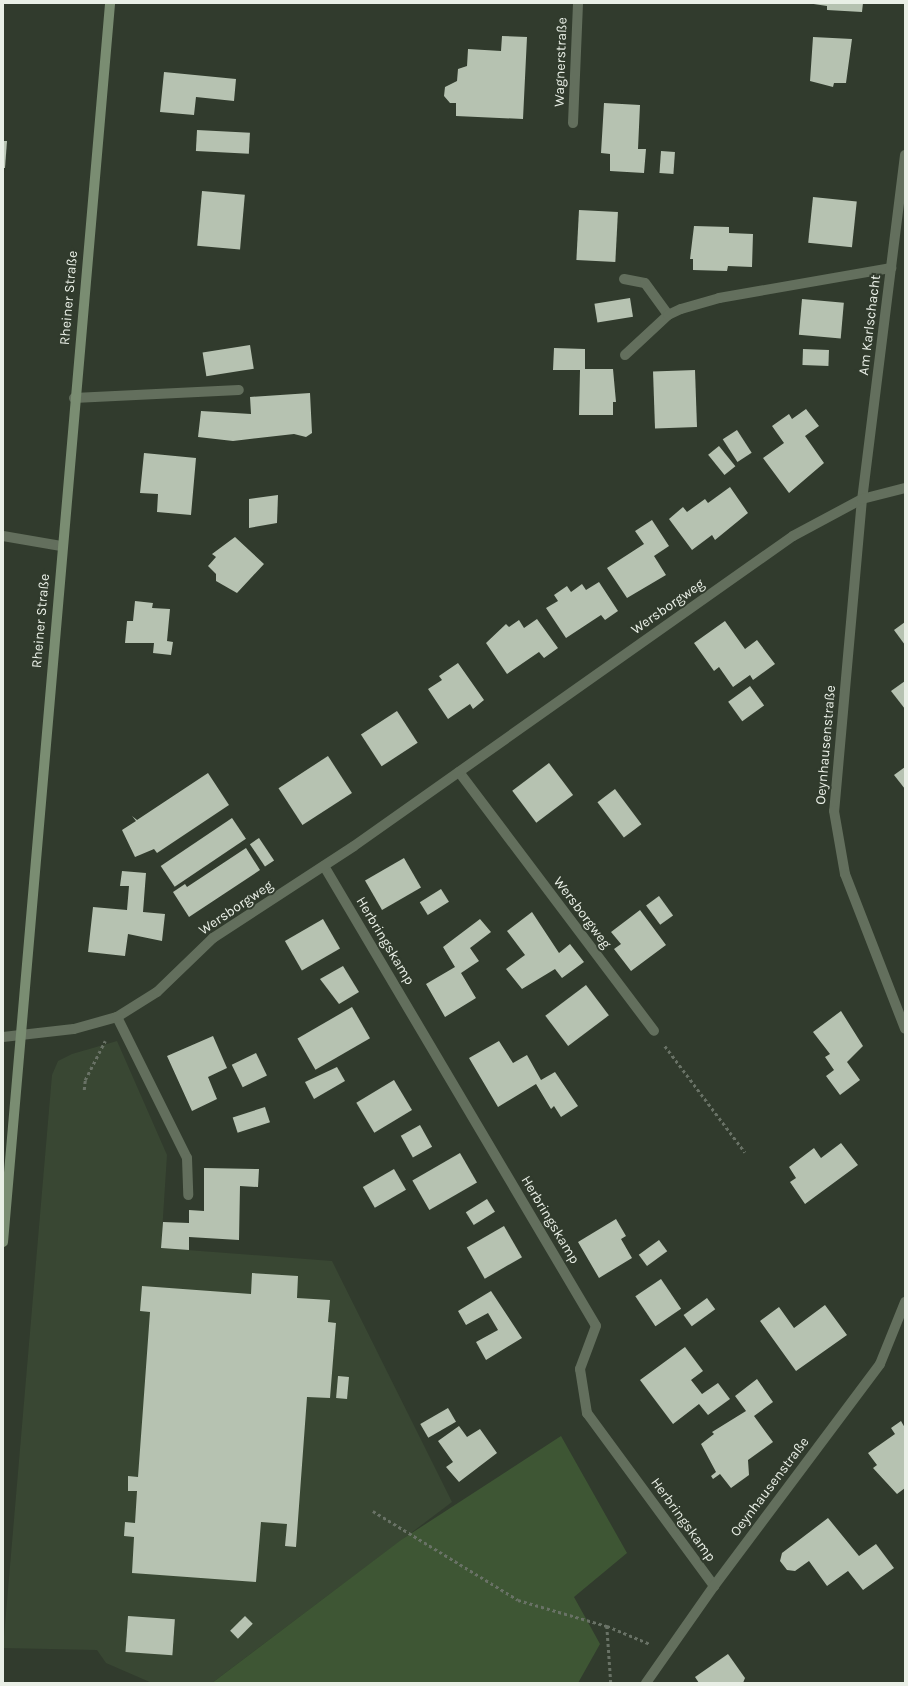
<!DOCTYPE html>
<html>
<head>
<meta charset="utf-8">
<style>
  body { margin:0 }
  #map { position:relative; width:908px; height:1686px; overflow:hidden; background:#313b2d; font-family:Karla,sans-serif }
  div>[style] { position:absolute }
  .built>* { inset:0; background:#394733 }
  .green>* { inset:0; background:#3e5634 }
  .building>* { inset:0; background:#b6c2b1; transform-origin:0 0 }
  .path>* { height:2.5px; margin-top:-1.25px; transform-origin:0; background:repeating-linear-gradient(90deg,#697266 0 3px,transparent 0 6px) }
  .lane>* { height:10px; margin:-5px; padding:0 5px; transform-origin:5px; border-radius:5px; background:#636f5d }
  .street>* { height:10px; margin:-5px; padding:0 5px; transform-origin:5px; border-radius:5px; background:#636f5d }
  .secondary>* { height:10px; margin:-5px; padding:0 5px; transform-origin:5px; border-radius:5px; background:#7a8d72 }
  span { translate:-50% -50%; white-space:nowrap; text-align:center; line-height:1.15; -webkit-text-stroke:4px #313b2d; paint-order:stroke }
  .street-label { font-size:14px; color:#e9efe6 }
  .frame { position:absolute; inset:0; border:4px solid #e9efe6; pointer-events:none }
</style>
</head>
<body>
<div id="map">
  <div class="built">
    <div style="clip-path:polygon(117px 1041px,167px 1155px,161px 1248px,332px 1261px,452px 1502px,212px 1683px,152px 1683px,106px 1663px,97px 1650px,3px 1648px,52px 1075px,58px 1061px,72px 1054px)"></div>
  </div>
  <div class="green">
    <div style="clip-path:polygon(561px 1436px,627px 1553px,574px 1597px,600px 1644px,578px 1683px,212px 1683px,401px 1540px)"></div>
  </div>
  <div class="building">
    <div style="clip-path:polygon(807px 3px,863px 3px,862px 12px,827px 10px,827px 6px)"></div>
    <div style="clip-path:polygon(502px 36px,527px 37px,523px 119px,456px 116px,456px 103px,450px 103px,444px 96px,445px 87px,457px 81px,458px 69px,467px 66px,468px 49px,501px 51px)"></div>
    <div style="clip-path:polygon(813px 37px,852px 39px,846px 83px,834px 83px,833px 87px,810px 81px)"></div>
    <div style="clip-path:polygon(164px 72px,236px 79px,234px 101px,196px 97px,194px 115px,160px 112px)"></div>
    <div style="clip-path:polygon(604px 103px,640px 105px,638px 149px,646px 149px,644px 173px,610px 171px,610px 154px,601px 153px)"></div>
    <div style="left:197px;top:130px;width:53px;height:21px;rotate:3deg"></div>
    <div style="clip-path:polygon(3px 141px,7px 141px,5px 168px,3px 168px)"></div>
    <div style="left:661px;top:151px;width:14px;height:22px;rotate:4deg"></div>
    <div style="left:202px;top:191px;width:43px;height:55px;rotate:5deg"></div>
    <div style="left:813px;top:197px;width:44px;height:46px;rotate:6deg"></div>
    <div style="left:579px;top:210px;width:39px;height:50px;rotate:3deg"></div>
    <div style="clip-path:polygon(694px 226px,729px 227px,729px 233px,753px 234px,752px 267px,728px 266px,727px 271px,693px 270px,693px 259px,690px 259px)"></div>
    <div style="left:630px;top:298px;width:19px;height:36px;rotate:81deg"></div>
    <div style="left:802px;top:299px;width:42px;height:36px;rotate:5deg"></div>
    <div style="left:250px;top:345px;width:24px;height:48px;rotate:81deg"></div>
    <div style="clip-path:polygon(554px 348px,585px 349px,585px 369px,613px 369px,616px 402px,613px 402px,613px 415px,579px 415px,580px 370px,553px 370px)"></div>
    <div style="left:803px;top:349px;width:26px;height:16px;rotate:2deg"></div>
    <div style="left:695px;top:370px;width:57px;height:42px;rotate:88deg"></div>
    <div style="clip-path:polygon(310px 393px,312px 433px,306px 437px,294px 434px,233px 441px,198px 437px,201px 411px,251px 414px,250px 397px)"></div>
    <div style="clip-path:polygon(806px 409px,819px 426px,805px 436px,824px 463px,789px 493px,763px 458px,784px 443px,772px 426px,789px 414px,792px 419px)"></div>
    <div style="left:737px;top:430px;width:27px;height:17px;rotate:57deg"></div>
    <div style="left:719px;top:446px;width:26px;height:14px;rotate:51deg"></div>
    <div style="clip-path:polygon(144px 453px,196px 458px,191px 515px,157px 512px,158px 494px,140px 493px)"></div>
    <div style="clip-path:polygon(730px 487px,748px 513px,715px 540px,712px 535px,692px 550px,669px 519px,683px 507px,687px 512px,705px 499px,708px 503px)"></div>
    <div style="clip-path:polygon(278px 495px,277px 523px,249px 528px,249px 499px)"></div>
    <div style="clip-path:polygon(652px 520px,669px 546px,654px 556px,666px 575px,627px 598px,607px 568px,644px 544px,635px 531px)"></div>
    <div style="clip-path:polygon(235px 537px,264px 564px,237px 593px,216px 581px,216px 574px,208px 566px,216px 557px,212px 554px)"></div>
    <div style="clip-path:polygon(599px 582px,618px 611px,605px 620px,601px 615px,566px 638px,546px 608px,558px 601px,554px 595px,567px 586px,571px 592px,582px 584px,586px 590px)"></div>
    <div style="clip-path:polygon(135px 601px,153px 603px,152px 608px,170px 609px,167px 641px,173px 642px,171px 655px,153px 653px,154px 643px,125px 643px,127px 621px,133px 621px)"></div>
    <div style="clip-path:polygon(537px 619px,558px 648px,544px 658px,539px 652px,507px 674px,486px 643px,506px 624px,509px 627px,519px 620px,524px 628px)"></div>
    <div style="clip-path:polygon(725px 621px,745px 649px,757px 640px,775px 664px,753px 680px,750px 675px,733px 687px,719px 667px,714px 671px,694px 643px)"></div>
    <div style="clip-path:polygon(905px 622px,905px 645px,894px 630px)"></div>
    <div style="clip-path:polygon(458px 663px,484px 700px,473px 709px,470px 704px,448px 719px,428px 689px,442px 680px,439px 676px)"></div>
    <div style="clip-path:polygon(905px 681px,905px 709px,891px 691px)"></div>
    <div style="left:750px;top:686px;width:24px;height:27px;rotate:54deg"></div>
    <div style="left:397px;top:711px;width:38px;height:43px;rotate:57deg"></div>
    <div style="left:328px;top:756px;width:44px;height:59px;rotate:57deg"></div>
    <div style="left:549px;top:763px;width:40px;height:46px;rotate:53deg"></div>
    <div style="clip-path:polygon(905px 767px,905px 789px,894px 775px)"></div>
    <div style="clip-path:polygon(208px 773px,229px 805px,157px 853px,154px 849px,135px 857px,122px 830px,136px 821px,132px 816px,137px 820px)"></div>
    <div style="left:615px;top:789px;width:44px;height:22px;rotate:53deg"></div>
    <div style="left:232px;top:818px;width:25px;height:86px;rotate:56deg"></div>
    <div style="left:259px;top:838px;width:27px;height:11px;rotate:56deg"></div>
    <div style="clip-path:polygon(246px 848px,260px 870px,189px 917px,173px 892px,185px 884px,187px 887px)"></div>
    <div style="left:404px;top:858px;width:34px;height:45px;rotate:60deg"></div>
    <div style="clip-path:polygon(122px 871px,146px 873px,143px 912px,165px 914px,162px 941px,128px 934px,125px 956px,88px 952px,93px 907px,127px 910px,129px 886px,120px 886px)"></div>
    <div style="left:441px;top:889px;width:15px;height:25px;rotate:58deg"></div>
    <div style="left:659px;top:896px;width:24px;height:16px;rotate:54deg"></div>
    <div style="clip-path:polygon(640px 910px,666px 945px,631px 971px,614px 949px,621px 944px,611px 932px)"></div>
    <div style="clip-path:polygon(532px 912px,559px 953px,570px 944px,584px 962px,562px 978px,555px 969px,522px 989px,506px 969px,525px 955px,507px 931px)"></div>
    <div style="left:323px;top:919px;width:34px;height:44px;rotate:60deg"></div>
    <div style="clip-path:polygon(480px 919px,491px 932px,470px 948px,479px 961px,461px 973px,476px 998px,445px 1017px,426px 984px,455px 967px,443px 947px)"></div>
    <div style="clip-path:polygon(343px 966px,359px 992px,339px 1004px,320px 979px)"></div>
    <div style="left:586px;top:985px;width:38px;height:51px;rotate:53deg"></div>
    <div style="left:352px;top:1007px;width:36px;height:63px;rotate:60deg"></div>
    <div style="clip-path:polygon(841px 1011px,863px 1046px,847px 1062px,860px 1080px,840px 1095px,826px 1076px,834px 1070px,825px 1057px,830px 1054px,813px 1032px)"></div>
    <div style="clip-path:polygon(213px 1036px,227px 1068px,208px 1077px,217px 1099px,192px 1111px,167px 1056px)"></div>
    <div style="clip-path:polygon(499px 1041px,513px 1063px,527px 1055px,541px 1080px,555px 1072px,578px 1106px,561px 1117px,554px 1106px,551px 1109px,536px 1084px,498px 1107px,469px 1058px)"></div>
    <div style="left:256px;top:1053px;width:25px;height:27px;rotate:64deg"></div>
    <div style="clip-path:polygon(337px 1067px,345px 1081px,314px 1099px,305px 1082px)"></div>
    <div style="left:394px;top:1080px;width:35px;height:44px;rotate:59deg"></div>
    <div style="left:265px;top:1107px;width:16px;height:34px;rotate:72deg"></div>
    <div style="left:420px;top:1125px;width:25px;height:22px;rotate:61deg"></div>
    <div style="clip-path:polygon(841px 1143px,858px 1165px,805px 1204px,790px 1182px,796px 1178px,789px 1167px,814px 1148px,821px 1158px)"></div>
    <div style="left:460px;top:1153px;width:34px;height:55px;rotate:60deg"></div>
    <div style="clip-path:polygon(204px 1168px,259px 1169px,258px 1187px,240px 1186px,239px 1240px,189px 1237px,189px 1250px,161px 1248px,163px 1222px,189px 1223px,189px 1210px,204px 1211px)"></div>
    <div style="left:394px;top:1169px;width:24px;height:36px;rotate:60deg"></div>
    <div style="left:487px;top:1199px;width:15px;height:25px;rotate:58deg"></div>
    <div style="clip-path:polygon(616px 1219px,626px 1236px,621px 1239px,632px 1258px,599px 1278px,578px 1242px)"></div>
    <div style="left:504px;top:1226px;width:36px;height:43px;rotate:60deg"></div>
    <div style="left:659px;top:1240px;width:14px;height:25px;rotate:54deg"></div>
    <div style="clip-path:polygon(252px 1273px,298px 1276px,297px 1298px,330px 1300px,328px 1322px,336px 1323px,330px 1398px,307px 1397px,296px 1547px,285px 1546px,287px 1524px,261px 1522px,256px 1582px,132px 1573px,134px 1537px,124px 1536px,125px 1522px,135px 1523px,137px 1491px,128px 1491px,128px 1476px,138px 1477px,150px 1312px,140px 1311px,142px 1286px,251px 1294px)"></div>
    <div style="left:661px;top:1279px;width:36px;height:31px;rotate:56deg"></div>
    <div style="clip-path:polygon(491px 1291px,522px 1338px,486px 1360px,476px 1342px,498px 1330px,488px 1313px,466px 1325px,458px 1311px)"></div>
    <div style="left:707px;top:1298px;width:14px;height:29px;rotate:54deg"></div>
    <div style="clip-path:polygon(825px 1305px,847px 1335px,796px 1371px,760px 1321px,779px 1307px,794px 1328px)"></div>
    <div style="clip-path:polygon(685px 1347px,703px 1371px,691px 1380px,702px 1394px,718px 1383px,730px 1399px,708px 1415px,699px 1404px,673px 1424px,640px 1380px)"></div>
    <div style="left:338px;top:1376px;width:11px;height:22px;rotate:5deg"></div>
    <div style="clip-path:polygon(757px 1379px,773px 1402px,754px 1416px,773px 1442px,748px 1460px,749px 1475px,731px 1488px,720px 1474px,713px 1479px,711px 1476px,716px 1472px,701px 1444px,714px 1434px,712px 1432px,746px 1411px,735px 1396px)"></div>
    <div style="left:448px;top:1408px;width:16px;height:32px;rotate:60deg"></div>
    <div style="clip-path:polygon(901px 1421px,905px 1428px,905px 1488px,897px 1494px,873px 1468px,877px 1465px,868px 1453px,895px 1434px,891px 1428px)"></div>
    <div style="clip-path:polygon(459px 1426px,467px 1437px,480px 1429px,497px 1453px,459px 1482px,446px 1467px,453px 1462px,438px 1441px)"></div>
    <div style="clip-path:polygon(828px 1518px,859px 1556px,876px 1544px,894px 1568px,863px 1590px,848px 1571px,827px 1586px,809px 1561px,795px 1571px,787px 1570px,780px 1561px,782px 1553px)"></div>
    <div style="left:128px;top:1616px;width:47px;height:36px;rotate:4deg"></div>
    <div style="left:245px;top:1616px;width:11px;height:21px;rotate:45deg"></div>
    <div style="clip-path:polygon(728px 1654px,745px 1678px,743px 1683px,699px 1683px,695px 1677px)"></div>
  </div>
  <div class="path">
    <div style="left:665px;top:1046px;width:133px;rotate:53deg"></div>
    <div style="left:84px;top:1090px;width:10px;rotate:-84deg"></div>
    <div style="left:85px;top:1080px;width:44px;rotate:-62.9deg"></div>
    <div style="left:373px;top:1511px;width:170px;rotate:31.5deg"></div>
    <div style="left:518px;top:1600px;width:93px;rotate:16.3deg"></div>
    <div style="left:607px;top:1626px;width:47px;rotate:22.7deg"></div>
    <div style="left:607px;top:1626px;width:57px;rotate:86deg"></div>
  </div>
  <div class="lane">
    <div style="left:624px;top:279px;width:21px;rotate:11deg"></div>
    <div style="left:645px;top:283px;width:39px;rotate:54deg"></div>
    <div style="left:625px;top:355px;width:59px;rotate:-42.9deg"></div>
    <div style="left:668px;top:315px;width:14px;rotate:-25deg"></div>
    <div style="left:681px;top:309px;width:40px;rotate:-16deg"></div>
    <div style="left:719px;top:298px;width:175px;rotate:-9.9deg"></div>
    <div style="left:74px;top:398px;width:165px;rotate:-2.8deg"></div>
    <div style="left:3px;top:536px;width:59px;rotate:9.8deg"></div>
    <div style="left:459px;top:772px;width:324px;rotate:53deg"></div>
    <div style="left:117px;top:1017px;width:157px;rotate:63.6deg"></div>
    <div style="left:187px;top:1158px;width:37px;rotate:88deg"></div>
  </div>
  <div class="street">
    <div style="left:573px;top:123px;width:120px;rotate:-87.6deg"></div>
    <div style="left:905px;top:155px;width:347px;rotate:97.1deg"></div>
    <div style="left:862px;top:499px;width:313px;rotate:95.1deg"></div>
    <div style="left:834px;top:811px;width:64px;rotate:80.1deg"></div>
    <div style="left:845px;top:874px;width:166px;rotate:68.8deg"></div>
    <div style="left:324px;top:866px;width:534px;rotate:59.4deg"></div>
    <div style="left:596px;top:1326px;width:46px;rotate:110.4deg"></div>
    <div style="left:580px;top:1369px;width:45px;rotate:81deg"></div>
    <div style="left:587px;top:1413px;width:215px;rotate:53.7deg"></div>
    <div style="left:3px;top:1037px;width:71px;rotate:-6.4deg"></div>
    <div style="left:74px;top:1029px;width:45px;rotate:-15.6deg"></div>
    <div style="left:117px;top:1017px;width:47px;rotate:-32deg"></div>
    <div style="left:157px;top:992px;width:78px;rotate:-44deg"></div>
    <div style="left:213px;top:938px;width:168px;rotate:-33.1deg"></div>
    <div style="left:354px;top:846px;width:537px;rotate:-35.23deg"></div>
    <div style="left:793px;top:536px;width:78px;rotate:-28.2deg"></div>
    <div style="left:862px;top:499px;width:44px;rotate:-14.3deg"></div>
    <div style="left:646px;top:1683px;width:118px;rotate:-55deg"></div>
    <div style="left:714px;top:1586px;width:277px;rotate:-53.2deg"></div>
    <div style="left:880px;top:1364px;width:67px;rotate:-68deg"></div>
  </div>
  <div class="secondary">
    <div style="left:3px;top:1242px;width:1244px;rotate:-85.06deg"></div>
  </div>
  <div class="street-label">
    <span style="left:561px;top:62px;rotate:-88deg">Wagnerstraße</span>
    <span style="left:69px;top:298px;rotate:-85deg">Rheiner Straße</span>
    <span style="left:870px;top:325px;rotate:-83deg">Am Karlschacht</span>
    <span style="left:668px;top:607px;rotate:-35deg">Wersborgweg</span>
    <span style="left:41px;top:621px;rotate:-85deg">Rheiner Straße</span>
    <span style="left:826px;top:745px;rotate:-85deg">Oeynhausenstraße</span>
    <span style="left:236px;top:908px;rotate:-34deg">Wersborgweg</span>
    <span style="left:582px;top:913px;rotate:53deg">Wersborgweg</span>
    <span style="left:385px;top:941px;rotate:59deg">Herbringskamp</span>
    <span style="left:550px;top:1220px;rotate:59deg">Herbringskamp</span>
    <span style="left:770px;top:1487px;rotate:-53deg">Oeynhausenstraße</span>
    <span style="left:683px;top:1520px;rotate:54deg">Herbringskamp</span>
  </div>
  <div class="frame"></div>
</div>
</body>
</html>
